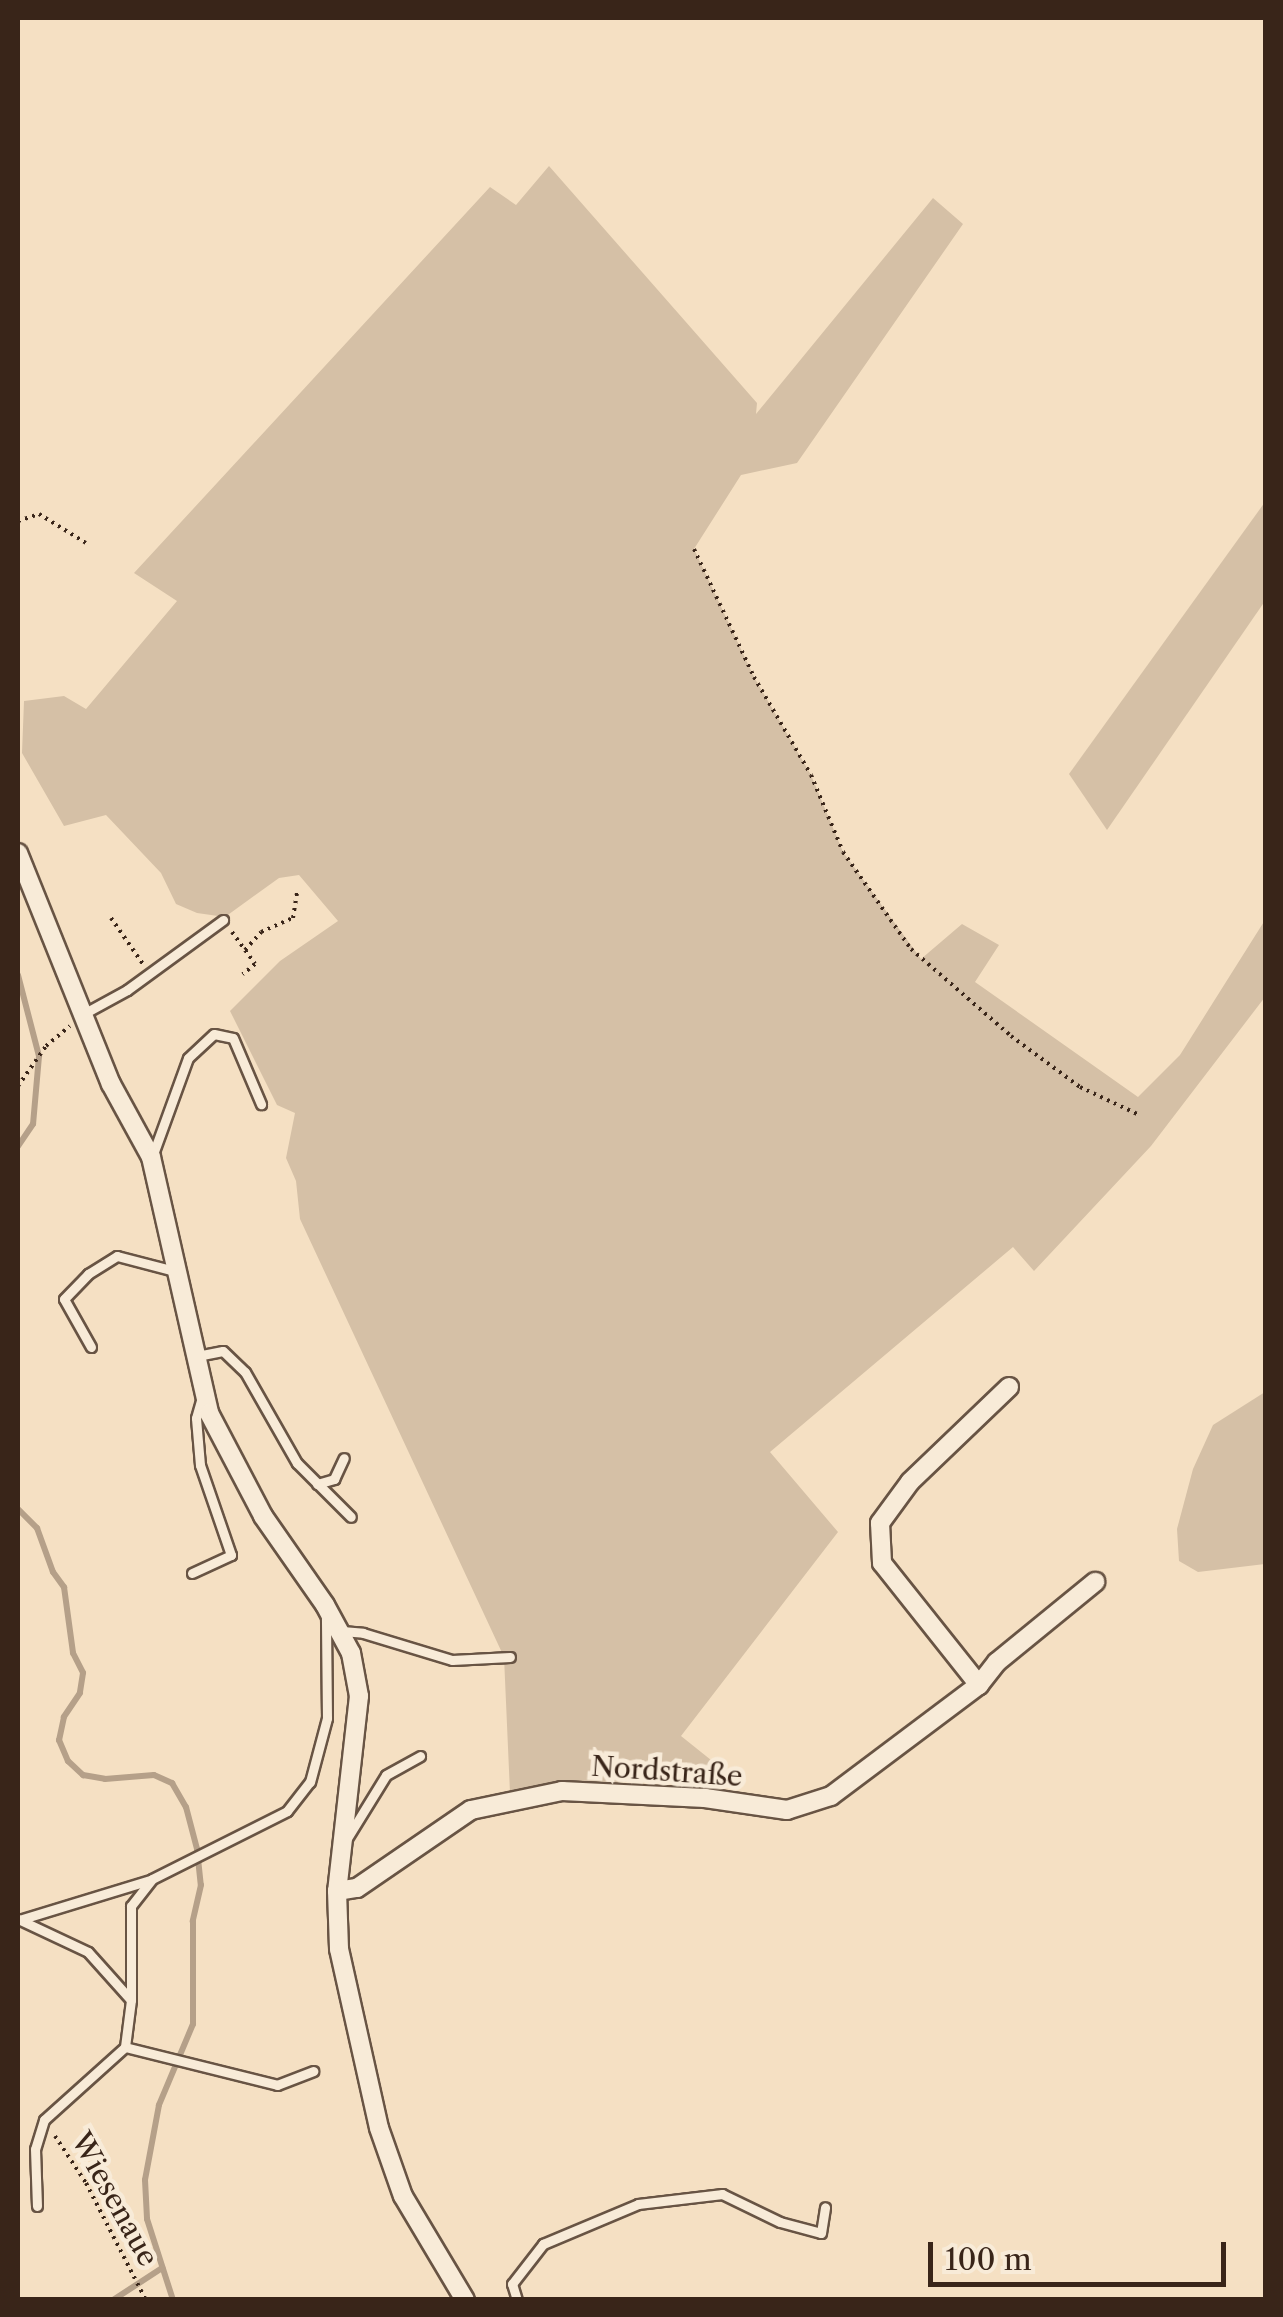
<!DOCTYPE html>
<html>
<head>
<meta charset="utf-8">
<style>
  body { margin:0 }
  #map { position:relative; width:1283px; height:2317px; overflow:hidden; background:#f5e0c3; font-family:"Libre Caslon Text",serif }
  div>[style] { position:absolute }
  .green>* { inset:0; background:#d5c0a6 }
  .stream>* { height:6px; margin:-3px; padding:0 3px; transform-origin:3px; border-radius:3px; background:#b5a089 }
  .path>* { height:4px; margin-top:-2px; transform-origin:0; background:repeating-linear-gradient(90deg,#392519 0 2.5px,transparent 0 7.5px) }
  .roads { filter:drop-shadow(2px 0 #685444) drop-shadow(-2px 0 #685444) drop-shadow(0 2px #685444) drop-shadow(0 -2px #685444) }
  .lane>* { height:9px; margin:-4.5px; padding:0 4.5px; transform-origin:4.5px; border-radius:4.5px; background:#f8ebd8 }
  .street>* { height:18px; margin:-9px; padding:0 9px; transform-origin:9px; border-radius:9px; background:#f8ebd8 }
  span { translate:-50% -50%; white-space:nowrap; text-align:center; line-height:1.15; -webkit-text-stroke:9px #f8ebd8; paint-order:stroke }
  .street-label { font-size:28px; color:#392519 }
  .frame { position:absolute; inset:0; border:20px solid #392519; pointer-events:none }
  .scale { position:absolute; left:928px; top:2242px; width:298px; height:45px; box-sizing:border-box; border:5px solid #392519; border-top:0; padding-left:12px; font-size:30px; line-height:35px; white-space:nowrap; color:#392519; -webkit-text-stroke:8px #f8ebd8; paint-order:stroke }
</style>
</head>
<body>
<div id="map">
  <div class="green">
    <div style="clip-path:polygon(549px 166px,757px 403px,756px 414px,933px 198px,963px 224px,797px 463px,741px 475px,694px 549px,754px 677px,811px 775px,843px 852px,921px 959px,962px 924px,999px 945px,975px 982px,1138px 1097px,1180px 1055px,1265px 920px,1265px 997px,1151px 1146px,1034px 1271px,1013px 1247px,770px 1452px,838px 1532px,681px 1736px,726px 1772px,510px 1793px,504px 1657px,300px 1219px,296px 1181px,286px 1158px,295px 1113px,277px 1105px,230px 1011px,280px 961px,338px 921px,299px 875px,279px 878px,225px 917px,197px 913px,176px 904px,161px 873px,106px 815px,64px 826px,22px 753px,24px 701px,64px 696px,86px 709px,177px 601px,134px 573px,490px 187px,516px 205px)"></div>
    <div style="clip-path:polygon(1265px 502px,1265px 601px,1107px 830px,1069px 774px)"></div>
    <div style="clip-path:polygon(1265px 1392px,1265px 1564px,1198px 1572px,1179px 1561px,1177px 1529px,1193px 1469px,1213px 1425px)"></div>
  </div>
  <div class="stream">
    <div style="left:18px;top:975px;width:84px;rotate:75.5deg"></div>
    <div style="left:39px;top:1056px;width:68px;rotate:95deg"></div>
    <div style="left:33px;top:1124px;width:27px;rotate:124deg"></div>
    <div style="left:18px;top:1509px;width:27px;rotate:45deg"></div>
    <div style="left:37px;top:1528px;width:47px;rotate:70deg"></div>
    <div style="left:53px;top:1572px;width:19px;rotate:54deg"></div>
    <div style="left:64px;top:1587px;width:67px;rotate:82.2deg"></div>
    <div style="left:73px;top:1653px;width:22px;rotate:63deg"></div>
    <div style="left:83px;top:1673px;width:20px;rotate:99deg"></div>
    <div style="left:80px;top:1693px;width:29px;rotate:124deg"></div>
    <div style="left:64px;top:1717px;width:24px;rotate:102deg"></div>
    <div style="left:59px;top:1740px;width:23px;rotate:67deg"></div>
    <div style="left:68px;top:1761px;width:21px;rotate:43deg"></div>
    <div style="left:83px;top:1775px;width:22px;rotate:10deg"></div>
    <div style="left:105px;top:1779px;width:49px;rotate:-4.7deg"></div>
    <div style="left:154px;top:1775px;width:20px;rotate:24deg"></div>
    <div style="left:172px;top:1783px;width:28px;rotate:60deg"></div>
    <div style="left:186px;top:1807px;width:43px;rotate:75.3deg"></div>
    <div style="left:197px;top:1849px;width:36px;rotate:84deg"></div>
    <div style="left:201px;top:1885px;width:37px;rotate:103deg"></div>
    <div style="left:193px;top:1921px;width:103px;rotate:90deg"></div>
    <div style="left:193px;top:2024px;width:88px;rotate:112.8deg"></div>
    <div style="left:159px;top:2105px;width:76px;rotate:100.6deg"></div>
    <div style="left:145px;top:2180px;width:39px;rotate:87deg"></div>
    <div style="left:147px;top:2219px;width:85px;rotate:72.2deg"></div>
    <div style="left:113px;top:2300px;width:59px;rotate:-33.1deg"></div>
  </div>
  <div class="path">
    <div style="left:18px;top:521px;width:22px;rotate:-18deg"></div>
    <div style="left:39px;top:514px;width:55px;rotate:31.7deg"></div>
    <div style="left:694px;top:549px;width:141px;rotate:64.9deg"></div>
    <div style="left:754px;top:677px;width:113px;rotate:59.8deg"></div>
    <div style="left:811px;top:775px;width:83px;rotate:67.4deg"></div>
    <div style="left:843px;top:852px;width:118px;rotate:55deg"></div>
    <div style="left:911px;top:949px;width:133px;rotate:41deg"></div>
    <div style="left:1011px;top:1036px;width:86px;rotate:36.5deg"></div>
    <div style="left:1080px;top:1087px;width:63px;rotate:25.3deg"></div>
    <div style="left:111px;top:918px;width:56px;rotate:55.2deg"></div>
    <div style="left:232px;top:932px;width:39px;rotate:54deg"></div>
    <div style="left:255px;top:964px;width:16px;rotate:140deg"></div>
    <div style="left:245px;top:950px;width:24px;rotate:-48deg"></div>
    <div style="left:261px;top:932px;width:35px;rotate:-24deg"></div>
    <div style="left:293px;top:918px;width:26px;rotate:-81deg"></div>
    <div style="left:18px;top:1086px;width:49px;rotate:-55deg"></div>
    <div style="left:46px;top:1046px;width:31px;rotate:-40deg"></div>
    <div style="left:55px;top:2136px;width:56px;rotate:56.6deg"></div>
    <div style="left:86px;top:2183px;width:131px;rotate:62.9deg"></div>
  </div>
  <div class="roads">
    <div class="lane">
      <div style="left:85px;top:1013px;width:48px;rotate:-28.7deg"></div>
      <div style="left:127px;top:990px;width:119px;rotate:-36.1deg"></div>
      <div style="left:152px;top:1157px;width:105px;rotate:-70deg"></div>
      <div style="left:188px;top:1058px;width:35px;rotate:-43deg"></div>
      <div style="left:214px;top:1034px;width:19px;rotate:12deg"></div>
      <div style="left:233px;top:1038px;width:72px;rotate:67deg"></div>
      <div style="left:91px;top:1347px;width:55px;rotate:-119.4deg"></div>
      <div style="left:64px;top:1299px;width:35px;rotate:-46deg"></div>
      <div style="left:88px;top:1274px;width:34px;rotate:-32deg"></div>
      <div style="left:117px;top:1256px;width:59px;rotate:14.7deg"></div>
      <div style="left:197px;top:1356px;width:26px;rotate:-11deg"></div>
      <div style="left:223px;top:1351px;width:30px;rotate:44deg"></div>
      <div style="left:245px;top:1372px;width:105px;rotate:60.3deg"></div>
      <div style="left:297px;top:1463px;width:76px;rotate:45deg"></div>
      <div style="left:317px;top:1484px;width:18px;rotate:-16deg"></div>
      <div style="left:334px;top:1479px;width:23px;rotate:-65deg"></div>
      <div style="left:192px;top:1573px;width:43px;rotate:-24.8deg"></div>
      <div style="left:231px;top:1555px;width:95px;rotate:-109deg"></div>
      <div style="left:200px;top:1465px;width:47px;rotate:-94.9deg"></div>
      <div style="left:196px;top:1418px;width:22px;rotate:-74deg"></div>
      <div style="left:342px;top:1631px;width:21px;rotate:5deg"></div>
      <div style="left:363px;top:1633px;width:93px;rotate:16.9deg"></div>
      <div style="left:452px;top:1660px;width:58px;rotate:-3deg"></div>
      <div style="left:346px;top:1840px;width:76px;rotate:-58.4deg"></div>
      <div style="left:386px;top:1775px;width:39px;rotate:-29deg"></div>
      <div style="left:18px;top:1919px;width:77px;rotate:25.2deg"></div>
      <div style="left:88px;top:1952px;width:64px;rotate:48.1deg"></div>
      <div style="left:131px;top:2000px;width:47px;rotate:97.3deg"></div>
      <div style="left:125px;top:2047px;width:109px;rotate:138deg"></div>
      <div style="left:44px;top:2120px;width:30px;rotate:107deg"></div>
      <div style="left:35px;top:2149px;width:57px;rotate:88deg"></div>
      <div style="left:19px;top:1920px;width:137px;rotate:-17deg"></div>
      <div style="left:131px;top:2000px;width:94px;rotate:-90deg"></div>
      <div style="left:131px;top:1906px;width:34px;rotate:-52deg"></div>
      <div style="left:152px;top:1879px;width:151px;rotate:-26.7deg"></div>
      <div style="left:287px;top:1811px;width:37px;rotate:-52deg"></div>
      <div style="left:310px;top:1782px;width:66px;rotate:-75.1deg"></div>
      <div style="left:327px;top:1718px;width:101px;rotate:-90.6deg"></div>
      <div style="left:125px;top:2047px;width:157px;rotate:14deg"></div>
      <div style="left:277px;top:2085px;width:39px;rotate:-21deg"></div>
      <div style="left:517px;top:2300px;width:17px;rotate:-107deg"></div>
      <div style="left:512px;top:2284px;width:51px;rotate:-52.2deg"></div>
      <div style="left:543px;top:2244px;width:103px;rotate:-22.8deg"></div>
      <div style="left:638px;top:2204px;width:85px;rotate:-6.8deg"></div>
      <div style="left:722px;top:2194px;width:64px;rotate:25.8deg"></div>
      <div style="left:780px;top:2222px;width:42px;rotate:15deg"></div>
      <div style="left:821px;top:2233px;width:26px;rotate:-81deg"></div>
    </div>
    <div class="street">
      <div style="left:18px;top:853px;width:249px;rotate:68.1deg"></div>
      <div style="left:111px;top:1084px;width:83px;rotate:61.3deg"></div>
      <div style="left:151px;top:1157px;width:262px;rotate:77.2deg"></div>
      <div style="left:209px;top:1413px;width:116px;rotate:62.3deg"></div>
      <div style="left:263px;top:1516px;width:108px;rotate:55.1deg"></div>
      <div style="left:325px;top:1605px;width:55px;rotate:61.6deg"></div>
      <div style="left:351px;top:1653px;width:44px;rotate:79.5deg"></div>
      <div style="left:359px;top:1696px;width:196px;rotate:96.4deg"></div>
      <div style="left:337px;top:1891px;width:58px;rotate:88deg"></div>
      <div style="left:339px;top:1949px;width:183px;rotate:77.4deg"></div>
      <div style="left:379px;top:2128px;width:72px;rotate:70.6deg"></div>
      <div style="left:403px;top:2196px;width:121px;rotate:59.2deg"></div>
      <div style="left:1009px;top:1387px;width:137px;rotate:136.2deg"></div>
      <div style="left:910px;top:1482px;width:51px;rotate:126.2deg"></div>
      <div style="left:880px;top:1523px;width:40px;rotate:87.1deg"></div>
      <div style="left:882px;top:1563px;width:156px;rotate:51.5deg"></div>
      <div style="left:979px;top:1685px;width:29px;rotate:-52deg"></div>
      <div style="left:997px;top:1662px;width:127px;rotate:-39.2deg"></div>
      <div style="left:337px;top:1891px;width:20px;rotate:-9deg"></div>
      <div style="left:357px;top:1888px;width:138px;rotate:-34.4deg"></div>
      <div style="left:471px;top:1810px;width:93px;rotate:-11.8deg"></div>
      <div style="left:562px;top:1791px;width:143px;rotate:2.8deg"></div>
      <div style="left:705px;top:1798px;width:83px;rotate:8.3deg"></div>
      <div style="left:787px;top:1810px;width:46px;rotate:-17.7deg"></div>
      <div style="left:831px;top:1796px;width:185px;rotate:-36.9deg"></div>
    </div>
  </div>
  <div class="street-label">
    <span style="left:667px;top:1771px;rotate:4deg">Nordstraße</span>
    <span style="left:115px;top:2199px;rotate:61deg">Wiesenaue</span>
  </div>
  <div class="frame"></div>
  <div class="scale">100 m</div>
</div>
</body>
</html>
